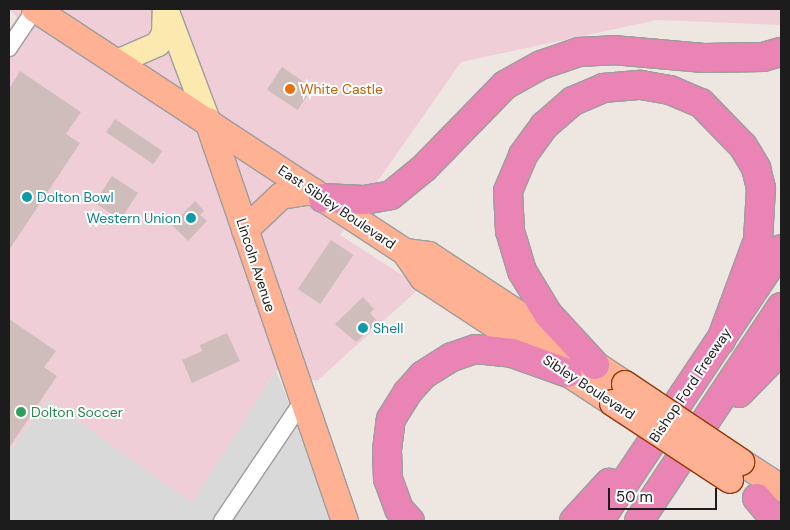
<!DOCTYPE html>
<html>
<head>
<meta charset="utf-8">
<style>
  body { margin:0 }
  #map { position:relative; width:790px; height:530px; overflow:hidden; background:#eee6e1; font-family:"DM Sans",sans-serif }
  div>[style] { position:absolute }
  .residential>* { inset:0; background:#dad9d9 }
  .commercial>* { inset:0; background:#f0ced7 }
  .building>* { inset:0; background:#cebdba; transform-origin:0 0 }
  .roads { filter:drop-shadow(1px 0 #9d9d9d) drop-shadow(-1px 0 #9d9d9d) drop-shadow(0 1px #9d9d9d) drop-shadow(0 -1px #9d9d9d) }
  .street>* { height:16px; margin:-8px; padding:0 8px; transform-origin:8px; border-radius:8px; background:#fff }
  .secondary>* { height:24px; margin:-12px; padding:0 12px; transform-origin:12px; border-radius:12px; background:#fce9b0 }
  .primary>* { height:26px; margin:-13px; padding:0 13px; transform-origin:13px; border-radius:13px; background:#ffb194 }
  .highway>* { height:28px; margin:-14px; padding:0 14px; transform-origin:14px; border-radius:14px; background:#ea84b5 }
  .bridges { filter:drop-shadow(1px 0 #933700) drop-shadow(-1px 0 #933700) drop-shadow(0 1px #933700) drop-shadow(0 -1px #933700) }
  .primary-bridge>* { height:26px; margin:-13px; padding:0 13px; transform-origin:13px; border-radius:13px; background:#ffb194 }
  .dots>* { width:14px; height:14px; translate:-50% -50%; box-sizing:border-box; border:2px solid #fff; border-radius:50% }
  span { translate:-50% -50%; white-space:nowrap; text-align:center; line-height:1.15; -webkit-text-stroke:4px #fff; paint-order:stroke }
  .food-label { font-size:14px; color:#c56008 }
  .left { translate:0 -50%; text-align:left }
  .culture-label { font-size:14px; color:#0d838f }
  .right { translate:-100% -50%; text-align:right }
  .street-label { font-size:14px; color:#1c1c1c }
  .leisure-label { font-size:14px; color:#27864d }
  .frame { position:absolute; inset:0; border:10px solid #1c1c1c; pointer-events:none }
  .scale { position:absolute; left:608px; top:488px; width:109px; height:22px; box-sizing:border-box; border:2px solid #1c1c1c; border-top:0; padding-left:6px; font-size:15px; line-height:18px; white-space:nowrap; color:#1c1c1c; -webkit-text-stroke:4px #fff; paint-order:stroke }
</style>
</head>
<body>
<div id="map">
  <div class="residential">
    <div style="clip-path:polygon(276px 370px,335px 521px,9px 521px,9px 452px,48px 399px,192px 503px)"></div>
  </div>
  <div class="commercial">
    <div style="clip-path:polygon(9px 9px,781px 9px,781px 25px,657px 20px,461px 62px,340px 235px,421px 287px,317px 381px,276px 370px,192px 503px,48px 399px,9px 452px,9px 29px,17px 17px)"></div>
  </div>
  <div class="building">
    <div style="left:282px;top:67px;width:37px;height:27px;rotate:34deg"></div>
    <div style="clip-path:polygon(20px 71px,81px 112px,66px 134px,80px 143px,9px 250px,9px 89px)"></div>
    <div style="left:115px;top:119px;width:57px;height:16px;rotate:34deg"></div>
    <div style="left:112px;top:176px;width:31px;height:32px;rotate:33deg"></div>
    <div style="clip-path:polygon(195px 201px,204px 211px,200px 215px,207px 221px,188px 241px,172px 225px)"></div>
    <div style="left:331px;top:240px;width:27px;height:59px;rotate:34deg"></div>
    <div style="clip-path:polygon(363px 297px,374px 309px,370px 313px,378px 322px,356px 342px,335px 324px)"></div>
    <div style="clip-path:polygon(9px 319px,56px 351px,44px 367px,57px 376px,9px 448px)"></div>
    <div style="clip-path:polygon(227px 333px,240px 361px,192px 383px,182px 360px,202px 351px,200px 345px)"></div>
  </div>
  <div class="roads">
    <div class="street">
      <div style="left:9px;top:48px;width:47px;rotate:-56.3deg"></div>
      <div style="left:222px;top:521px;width:143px;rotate:-56.1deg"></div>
    </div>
    <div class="secondary">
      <div style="left:166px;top:9px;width:120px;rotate:69.4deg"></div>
      <div style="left:117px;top:62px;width:45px;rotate:-23.7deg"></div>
      <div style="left:158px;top:44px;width:13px;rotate:-61deg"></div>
      <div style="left:164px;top:33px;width:23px;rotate:-88deg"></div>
    </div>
    <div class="primary">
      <div style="left:35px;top:9px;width:443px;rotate:33.3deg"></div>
      <div style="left:405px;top:252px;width:24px;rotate:7deg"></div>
      <div style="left:429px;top:255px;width:235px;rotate:33.4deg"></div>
      <div style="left:208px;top:121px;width:423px;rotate:71.1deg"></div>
      <div style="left:245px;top:230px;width:50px;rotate:-43.4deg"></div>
      <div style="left:281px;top:196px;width:32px;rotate:-9deg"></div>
      <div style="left:405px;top:252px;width:32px;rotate:55deg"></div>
      <div style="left:423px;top:278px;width:227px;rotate:33.3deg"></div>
      <div style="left:741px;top:462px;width:48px;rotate:33deg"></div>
    </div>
    <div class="highway">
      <div style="left:323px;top:198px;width:41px;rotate:2.8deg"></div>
      <div style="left:364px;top:200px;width:27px;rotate:-10deg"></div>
      <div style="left:391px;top:195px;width:43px;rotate:-39.3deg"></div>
      <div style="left:424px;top:168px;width:116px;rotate:-45.7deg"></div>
      <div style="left:505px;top:85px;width:41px;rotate:-29.1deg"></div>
      <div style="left:541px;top:65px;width:40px;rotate:-18.9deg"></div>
      <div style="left:579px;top:52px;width:34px;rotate:-3deg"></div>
      <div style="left:613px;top:50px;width:91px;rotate:5deg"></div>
      <div style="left:704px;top:58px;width:59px;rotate:-1deg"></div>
      <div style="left:763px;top:57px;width:19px;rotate:-16deg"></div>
      <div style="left:595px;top:365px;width:69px;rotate:-132.7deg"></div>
      <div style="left:548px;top:314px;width:50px;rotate:-121.2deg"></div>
      <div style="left:522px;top:271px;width:42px;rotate:-106.7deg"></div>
      <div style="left:510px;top:231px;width:40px;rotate:-92.9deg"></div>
      <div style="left:508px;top:191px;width:39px;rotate:-67deg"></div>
      <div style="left:523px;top:155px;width:36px;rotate:-54deg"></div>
      <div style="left:544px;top:126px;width:38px;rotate:-41deg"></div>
      <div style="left:573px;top:101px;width:33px;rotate:-23deg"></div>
      <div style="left:603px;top:88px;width:38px;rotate:-5deg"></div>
      <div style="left:641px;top:85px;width:29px;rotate:10deg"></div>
      <div style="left:670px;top:90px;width:34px;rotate:23deg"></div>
      <div style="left:701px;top:103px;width:60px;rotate:45.7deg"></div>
      <div style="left:743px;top:146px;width:26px;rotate:59deg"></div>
      <div style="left:756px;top:168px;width:21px;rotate:76deg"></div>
      <div style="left:761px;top:188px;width:52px;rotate:93.3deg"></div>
      <div style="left:758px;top:240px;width:107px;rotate:110.3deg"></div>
      <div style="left:739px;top:393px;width:60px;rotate:-45.7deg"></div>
      <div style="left:757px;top:498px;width:30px;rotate:50deg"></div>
      <div style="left:410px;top:521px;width:16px;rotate:-133deg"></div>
      <div style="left:399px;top:509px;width:32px;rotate:-110deg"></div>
      <div style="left:388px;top:479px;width:29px;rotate:-92deg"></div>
      <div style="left:387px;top:450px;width:31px;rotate:-83deg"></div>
      <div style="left:391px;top:419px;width:31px;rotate:-58deg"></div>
      <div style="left:407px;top:393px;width:24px;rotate:-48deg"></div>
      <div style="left:423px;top:375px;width:34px;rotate:-32deg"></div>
      <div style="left:452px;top:357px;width:24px;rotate:-19deg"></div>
      <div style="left:475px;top:349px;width:37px;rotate:6deg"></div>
      <div style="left:512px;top:353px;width:59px;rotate:19.7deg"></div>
      <div style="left:574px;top:521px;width:52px;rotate:-47.4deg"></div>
      <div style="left:599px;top:521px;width:327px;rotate:-56.2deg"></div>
      <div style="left:639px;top:521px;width:257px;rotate:-56.4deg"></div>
    </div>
  </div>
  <div class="bridges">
    <div class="primary-bridge">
      <div style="left:625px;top:384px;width:140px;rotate:33.9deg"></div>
      <div style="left:613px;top:403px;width:140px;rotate:33.3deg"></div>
    </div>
  </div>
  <div class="dots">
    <div style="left:290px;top:89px;background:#e8710a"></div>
    <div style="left:27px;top:197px;background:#0f9aa8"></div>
    <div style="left:191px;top:218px;background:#0f9aa8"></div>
    <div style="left:363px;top:328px;background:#0f9aa8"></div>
    <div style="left:21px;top:412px;background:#2e9e5b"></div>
  </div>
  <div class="food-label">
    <span class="left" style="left:300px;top:89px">White Castle</span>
  </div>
  <div class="culture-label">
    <span class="left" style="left:37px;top:197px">Dolton Bowl</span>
    <span class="right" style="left:181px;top:218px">Western Union</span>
    <span class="left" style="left:373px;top:328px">Shell</span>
  </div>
  <div class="street-label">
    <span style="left:337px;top:207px;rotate:34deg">East Sibley Boulevard</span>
    <span style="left:256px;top:265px;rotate:72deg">Lincoln Avenue</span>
    <span style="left:690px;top:385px;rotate:-56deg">Bishop Ford Freeway</span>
    <span style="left:589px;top:387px;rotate:33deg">Sibley Boulevard</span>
  </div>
  <div class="leisure-label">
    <span class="left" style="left:31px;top:412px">Dolton Soccer</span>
  </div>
  <div class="frame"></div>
  <div class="scale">50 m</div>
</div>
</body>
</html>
